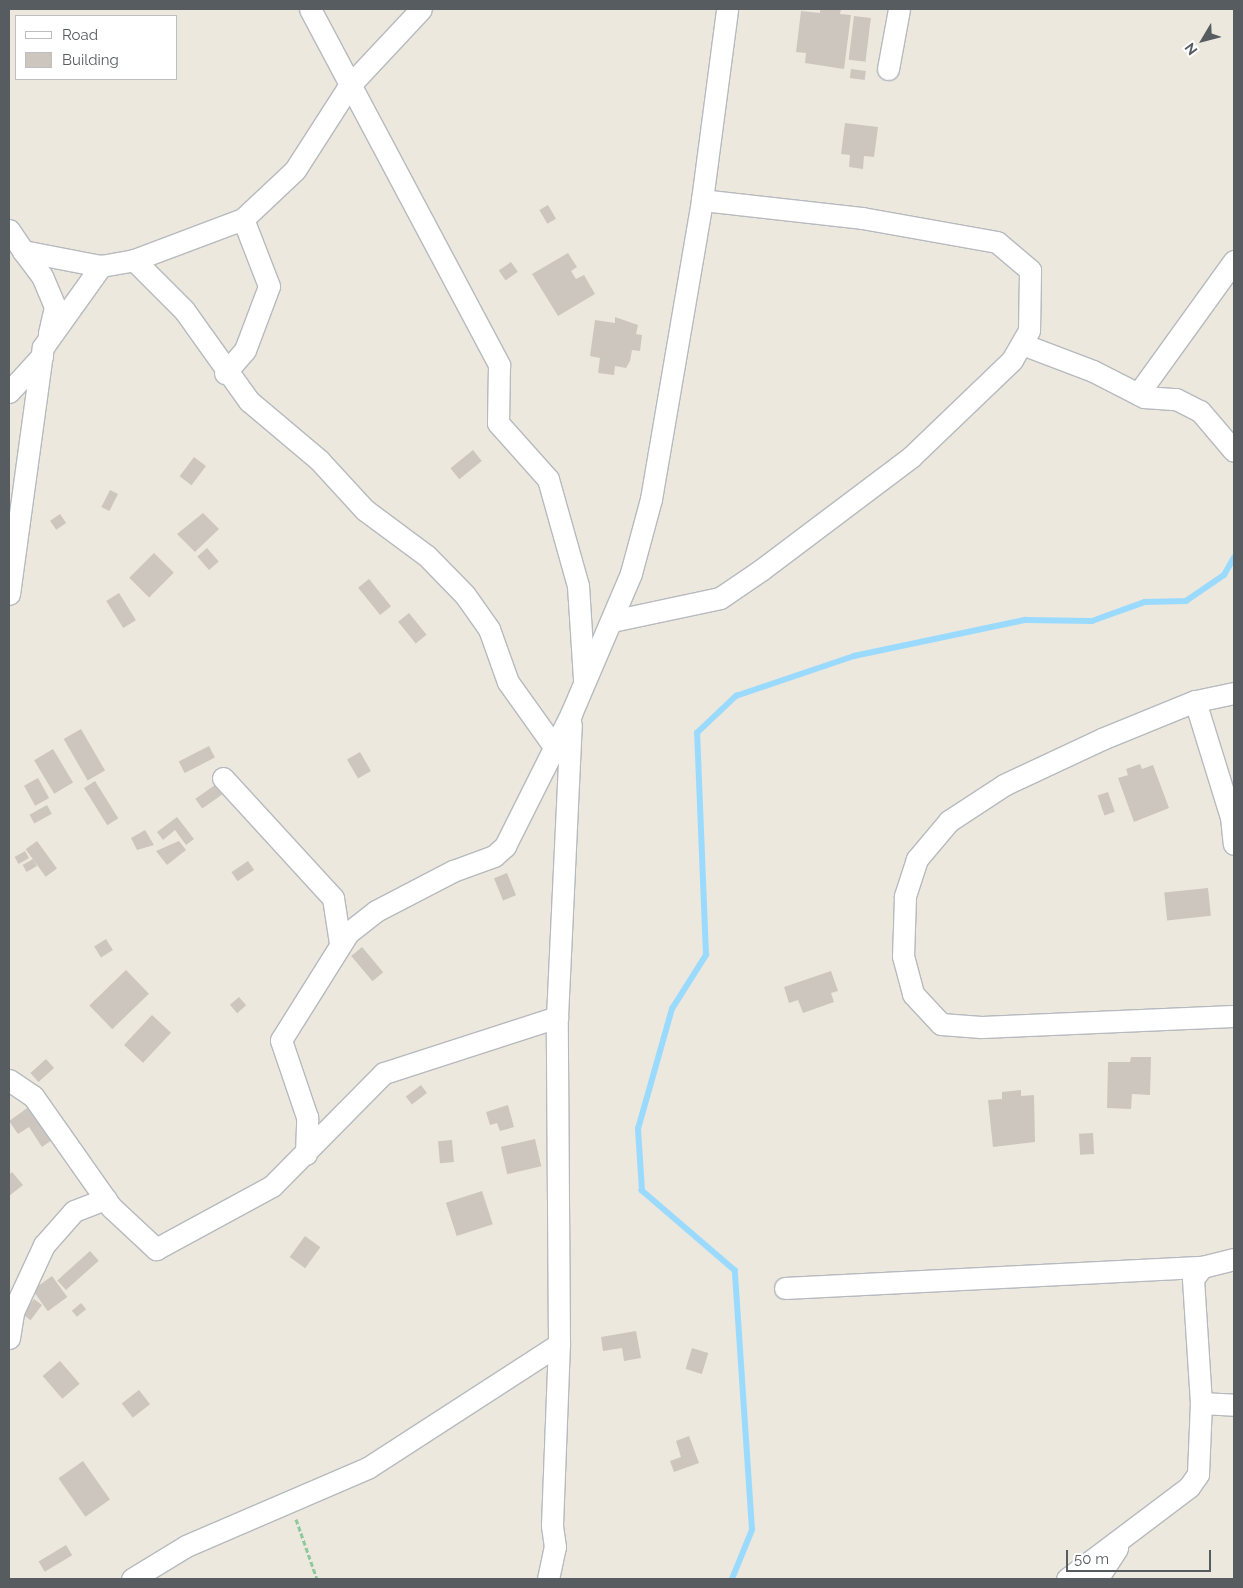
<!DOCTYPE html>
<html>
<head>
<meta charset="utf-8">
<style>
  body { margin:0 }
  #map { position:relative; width:1243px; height:1588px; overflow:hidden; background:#ede8dd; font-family:Raleway,sans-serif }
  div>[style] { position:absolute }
  .stream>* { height:5.5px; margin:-2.75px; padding:0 2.75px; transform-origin:2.75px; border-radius:2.75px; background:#9bdaff }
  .building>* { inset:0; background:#ccc6bf; transform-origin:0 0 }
  .path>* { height:3px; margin-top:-1.5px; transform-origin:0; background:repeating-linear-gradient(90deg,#8fc99b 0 5px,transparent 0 7.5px) }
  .roads { filter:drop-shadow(1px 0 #b6babf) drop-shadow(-1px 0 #b6babf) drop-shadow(0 1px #b6babf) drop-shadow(0 -1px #b6babf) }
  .street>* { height:21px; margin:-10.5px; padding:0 10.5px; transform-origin:10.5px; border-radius:10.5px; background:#fff }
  span { translate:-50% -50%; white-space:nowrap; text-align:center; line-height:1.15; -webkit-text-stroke:4px #fff; paint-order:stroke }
  .frame { position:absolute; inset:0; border:10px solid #575c61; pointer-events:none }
  .legend { position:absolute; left:15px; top:15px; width:162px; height:65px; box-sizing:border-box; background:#fff; border:1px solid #bcbec0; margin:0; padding:6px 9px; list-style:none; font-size:15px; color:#575c61 }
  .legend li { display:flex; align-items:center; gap:10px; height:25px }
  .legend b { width:25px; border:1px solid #bcbec0 }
  .north { position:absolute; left:1178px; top:15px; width:50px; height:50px; -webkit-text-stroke:4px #fff; paint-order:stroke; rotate:233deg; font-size:14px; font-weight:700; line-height:20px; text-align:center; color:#575c61 }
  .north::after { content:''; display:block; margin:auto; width:18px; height:22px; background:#575c61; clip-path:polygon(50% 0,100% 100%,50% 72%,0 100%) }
  .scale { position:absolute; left:1066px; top:1550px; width:145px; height:22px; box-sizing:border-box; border:2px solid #575c61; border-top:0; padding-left:6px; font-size:15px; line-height:18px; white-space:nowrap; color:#575c61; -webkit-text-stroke:4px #fff; paint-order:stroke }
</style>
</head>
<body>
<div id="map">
  <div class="stream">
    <div style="left:732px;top:1579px;width:53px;rotate:-67.8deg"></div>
    <div style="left:752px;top:1530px;width:260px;rotate:-93.8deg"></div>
    <div style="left:735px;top:1271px;width:123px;rotate:-139.3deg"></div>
    <div style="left:642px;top:1191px;width:62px;rotate:-93.7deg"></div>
    <div style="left:638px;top:1129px;width:125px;rotate:-74.2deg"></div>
    <div style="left:672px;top:1009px;width:64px;rotate:-57.8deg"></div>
    <div style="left:706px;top:955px;width:222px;rotate:-92.3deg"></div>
    <div style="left:697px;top:733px;width:54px;rotate:-43.5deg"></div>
    <div style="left:736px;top:696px;width:125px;rotate:-18.7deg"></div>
    <div style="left:854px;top:656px;width:175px;rotate:-11.9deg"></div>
    <div style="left:1025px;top:620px;width:67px;rotate:0.9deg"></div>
    <div style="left:1092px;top:621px;width:56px;rotate:-19.7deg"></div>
    <div style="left:1145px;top:602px;width:41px;rotate:-1.4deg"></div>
    <div style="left:1186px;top:601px;width:46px;rotate:-34.4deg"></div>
    <div style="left:1224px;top:575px;width:20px;rotate:-60deg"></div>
  </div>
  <div class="building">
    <div style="clip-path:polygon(820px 9px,841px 9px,840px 14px,851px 15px,844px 69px,805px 63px,806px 53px,796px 52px,801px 11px,820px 13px)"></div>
    <div style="left:854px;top:16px;width:17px;height:44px;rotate:7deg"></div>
    <div style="left:851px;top:69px;width:15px;height:9px;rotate:8deg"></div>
    <div style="clip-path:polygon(845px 123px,878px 127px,874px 157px,864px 156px,863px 169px,849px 167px,850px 155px,841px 154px)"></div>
    <div style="left:548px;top:205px;width:16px;height:10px;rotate:60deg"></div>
    <div style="clip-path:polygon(568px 253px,577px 267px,571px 271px,576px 279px,584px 275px,595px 294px,558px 316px,532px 274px)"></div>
    <div style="left:511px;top:262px;width:12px;height:15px;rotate:55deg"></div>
    <div style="clip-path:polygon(615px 317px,638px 325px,636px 334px,642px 335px,640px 351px,632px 350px,630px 361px,626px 368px,615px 366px,614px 375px,598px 373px,600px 358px,590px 356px,595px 320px,615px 323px)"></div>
    <div style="left:473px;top:450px;width:14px;height:29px;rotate:51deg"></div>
    <div style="left:194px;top:457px;width:15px;height:24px;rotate:37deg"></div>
    <div style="left:110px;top:490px;width:9px;height:19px;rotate:27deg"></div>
    <div style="clip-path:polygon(203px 513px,219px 529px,195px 552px,177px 534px)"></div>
    <div style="left:60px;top:514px;width:11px;height:12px;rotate:56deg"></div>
    <div style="left:207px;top:548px;width:18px;height:13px;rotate:49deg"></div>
    <div style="left:154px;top:553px;width:28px;height:35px;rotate:45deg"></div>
    <div style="left:369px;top:579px;width:35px;height:14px;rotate:51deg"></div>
    <div style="left:119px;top:593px;width:32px;height:15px;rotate:58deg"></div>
    <div style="left:409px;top:613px;width:28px;height:14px;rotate:51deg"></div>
    <div style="left:81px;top:729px;width:48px;height:20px;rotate:60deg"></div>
    <div style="left:209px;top:746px;width:13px;height:34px;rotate:63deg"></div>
    <div style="left:53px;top:749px;width:39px;height:22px;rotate:59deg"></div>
    <div style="left:360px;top:752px;width:22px;height:15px;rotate:60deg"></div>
    <div style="clip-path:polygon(1140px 764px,1142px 769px,1153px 765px,1169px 808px,1134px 822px,1118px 778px,1128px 775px,1126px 769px)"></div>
    <div style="left:38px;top:778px;width:23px;height:16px;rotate:61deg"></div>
    <div style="left:95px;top:781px;width:44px;height:13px;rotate:58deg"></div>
    <div style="left:215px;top:785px;width:12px;height:24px;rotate:55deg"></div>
    <div style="left:1108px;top:792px;width:21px;height:11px;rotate:71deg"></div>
    <div style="left:47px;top:805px;width:10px;height:20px;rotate:61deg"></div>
    <div style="clip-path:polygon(177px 817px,194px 839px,186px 845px,175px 830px,163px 840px,157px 832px)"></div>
    <div style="clip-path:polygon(145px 830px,154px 845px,137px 850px,131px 838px)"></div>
    <div style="left:37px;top:841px;width:34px;height:14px;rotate:54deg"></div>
    <div style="clip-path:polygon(179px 841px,186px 850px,167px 865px,156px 851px)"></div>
    <div style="left:25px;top:851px;width:8px;height:12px;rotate:60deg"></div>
    <div style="left:33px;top:859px;width:8px;height:12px;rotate:60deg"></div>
    <div style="left:248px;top:861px;width:11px;height:20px;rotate:56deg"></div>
    <div style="left:507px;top:873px;width:24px;height:14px;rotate:68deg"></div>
    <div style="left:1208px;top:888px;width:28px;height:44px;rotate:84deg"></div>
    <div style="left:106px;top:939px;width:13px;height:14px;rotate:58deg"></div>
    <div style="left:362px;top:947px;width:33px;height:14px;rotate:50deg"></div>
    <div style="left:126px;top:970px;width:33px;height:51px;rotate:46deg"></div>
    <div style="clip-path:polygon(831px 971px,838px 991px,831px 993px,834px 1002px,803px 1013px,798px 1000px,789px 1003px,784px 987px)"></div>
    <div style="left:239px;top:997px;width:11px;height:12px;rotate:49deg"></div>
    <div style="left:152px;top:1015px;width:26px;height:41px;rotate:43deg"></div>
    <div style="clip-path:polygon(1131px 1057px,1151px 1057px,1150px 1095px,1132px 1094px,1131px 1109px,1107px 1108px,1108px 1062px,1130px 1062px)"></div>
    <div style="left:46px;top:1059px;width:12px;height:21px;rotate:48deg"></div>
    <div style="left:421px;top:1085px;width:10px;height:19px;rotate:53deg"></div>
    <div style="clip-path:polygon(1021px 1090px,1021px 1096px,1034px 1095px,1035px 1142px,993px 1147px,988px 1100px,1002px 1099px,1002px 1092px)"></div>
    <div style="clip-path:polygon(33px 1104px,56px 1137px,42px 1147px,29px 1127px,18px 1134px,9px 1121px)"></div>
    <div style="clip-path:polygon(508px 1105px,514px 1127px,500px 1131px,497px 1123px,490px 1125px,486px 1112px)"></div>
    <div style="left:1093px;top:1133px;width:21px;height:14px;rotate:87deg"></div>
    <div style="left:535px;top:1139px;width:28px;height:35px;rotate:77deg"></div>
    <div style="left:452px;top:1140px;width:22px;height:14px;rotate:85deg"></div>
    <div style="clip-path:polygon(12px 1172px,23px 1185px,9px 1196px,9px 1175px)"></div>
    <div style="left:482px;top:1191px;width:35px;height:38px;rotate:72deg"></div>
    <div style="left:305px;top:1236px;width:19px;height:26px;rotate:36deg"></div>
    <div style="left:90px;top:1251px;width:13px;height:44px;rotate:48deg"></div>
    <div style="left:52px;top:1276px;width:26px;height:24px;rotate:54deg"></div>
    <div style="left:34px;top:1299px;width:10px;height:19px;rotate:37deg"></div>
    <div style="left:81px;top:1303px;width:8px;height:12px;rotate:50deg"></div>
    <div style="clip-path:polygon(636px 1331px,641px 1358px,624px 1361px,622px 1348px,603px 1351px,601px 1337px)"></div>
    <div style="left:692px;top:1348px;width:17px;height:22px;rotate:17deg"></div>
    <div style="left:60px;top:1361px;width:30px;height:23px;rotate:49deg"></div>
    <div style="left:139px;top:1390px;width:18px;height:22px;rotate:52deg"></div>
    <div style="clip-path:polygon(689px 1436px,699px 1463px,674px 1472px,670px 1461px,681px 1457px,676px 1441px)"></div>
    <div style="left:83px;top:1461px;width:47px;height:30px;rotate:55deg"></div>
    <div style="left:66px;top:1545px;width:12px;height:32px;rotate:59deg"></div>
  </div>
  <div class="path">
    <div style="left:296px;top:1519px;width:64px;rotate:70.7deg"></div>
  </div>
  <div class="roads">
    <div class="street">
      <div style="left:310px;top:9px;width:403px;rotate:62deg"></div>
      <div style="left:499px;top:365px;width:58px;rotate:91deg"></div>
      <div style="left:498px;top:423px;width:75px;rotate:48.2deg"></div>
      <div style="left:548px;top:479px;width:111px;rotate:74.3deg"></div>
      <div style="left:578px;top:586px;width:94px;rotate:86.3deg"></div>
      <div style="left:888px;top:69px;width:61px;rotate:-79.6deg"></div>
      <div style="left:9px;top:230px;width:25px;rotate:56deg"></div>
      <div style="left:23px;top:251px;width:79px;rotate:10.9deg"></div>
      <div style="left:101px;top:266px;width:34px;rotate:-10deg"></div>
      <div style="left:134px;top:260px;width:71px;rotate:45deg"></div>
      <div style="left:184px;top:310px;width:112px;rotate:54.5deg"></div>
      <div style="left:249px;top:401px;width:92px;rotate:40.1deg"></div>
      <div style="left:319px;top:460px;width:68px;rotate:47.4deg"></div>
      <div style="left:365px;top:510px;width:77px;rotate:36.6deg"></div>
      <div style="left:427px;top:556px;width:54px;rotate:45.7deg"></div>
      <div style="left:465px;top:595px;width:42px;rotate:54.8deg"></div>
      <div style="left:489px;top:629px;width:56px;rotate:70.3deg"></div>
      <div style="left:508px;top:682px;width:81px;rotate:54.5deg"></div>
      <div style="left:23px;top:251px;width:31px;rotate:53deg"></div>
      <div style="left:42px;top:276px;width:34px;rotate:67deg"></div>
      <div style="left:55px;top:307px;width:27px;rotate:103deg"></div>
      <div style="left:134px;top:260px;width:116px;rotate:-20.6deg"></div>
      <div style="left:1022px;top:344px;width:76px;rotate:20.8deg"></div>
      <div style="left:1093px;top:371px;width:57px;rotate:27deg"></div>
      <div style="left:1144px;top:397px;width:32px;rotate:4deg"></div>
      <div style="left:1176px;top:399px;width:27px;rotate:27deg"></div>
      <div style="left:1200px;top:411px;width:52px;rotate:49.6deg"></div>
      <div style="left:225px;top:373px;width:30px;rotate:-49deg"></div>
      <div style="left:245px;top:350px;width:68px;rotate:-69.4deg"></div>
      <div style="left:269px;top:286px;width:72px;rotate:-111.2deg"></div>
      <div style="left:243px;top:219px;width:71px;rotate:-43.3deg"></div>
      <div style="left:295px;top:170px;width:100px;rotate:-57.3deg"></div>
      <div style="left:349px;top:86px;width:105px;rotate:-46.9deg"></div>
      <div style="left:9px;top:392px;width:49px;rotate:-47.5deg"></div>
      <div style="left:1138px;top:394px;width:164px;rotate:-54.2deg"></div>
      <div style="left:9px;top:594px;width:249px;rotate:-82.2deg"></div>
      <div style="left:43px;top:347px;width:100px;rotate:-54.4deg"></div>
      <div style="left:612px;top:621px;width:110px;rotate:-12deg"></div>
      <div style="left:720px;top:598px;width:50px;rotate:-34.3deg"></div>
      <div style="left:761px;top:570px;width:188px;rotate:-37deg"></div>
      <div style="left:911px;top:457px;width:140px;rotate:-43.8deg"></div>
      <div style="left:1012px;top:360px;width:34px;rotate:-60deg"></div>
      <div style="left:1029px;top:330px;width:60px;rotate:-89deg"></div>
      <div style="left:1030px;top:270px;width:43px;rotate:-139.7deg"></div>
      <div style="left:997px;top:242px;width:137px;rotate:-169.9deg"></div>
      <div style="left:862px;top:218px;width:161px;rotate:-173.6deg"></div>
      <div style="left:1234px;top:693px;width:40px;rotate:168deg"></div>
      <div style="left:1195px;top:701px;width:100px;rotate:157.8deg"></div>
      <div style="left:1102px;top:739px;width:108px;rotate:154.9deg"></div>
      <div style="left:1004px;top:785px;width:66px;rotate:146.8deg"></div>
      <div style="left:949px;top:821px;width:50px;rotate:130.1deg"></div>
      <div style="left:917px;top:859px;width:40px;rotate:108deg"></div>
      <div style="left:905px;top:897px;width:59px;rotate:91.9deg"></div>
      <div style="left:903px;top:956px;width:39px;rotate:75deg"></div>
      <div style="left:913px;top:994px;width:41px;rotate:47deg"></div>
      <div style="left:941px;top:1024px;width:40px;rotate:4.3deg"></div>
      <div style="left:981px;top:1027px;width:253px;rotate:-2.5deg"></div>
      <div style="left:1195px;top:701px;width:121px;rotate:72.8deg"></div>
      <div style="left:1231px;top:817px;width:27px;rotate:84deg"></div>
      <div style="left:223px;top:778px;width:163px;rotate:47.5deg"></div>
      <div style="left:333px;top:898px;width:46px;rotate:81.2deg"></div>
      <div style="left:9px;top:1080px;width:29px;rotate:34deg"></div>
      <div style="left:33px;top:1096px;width:136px;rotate:54.9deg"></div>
      <div style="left:111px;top:1207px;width:62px;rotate:43deg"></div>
      <div style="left:156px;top:1249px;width:132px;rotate:-28.5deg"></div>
      <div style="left:272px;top:1186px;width:159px;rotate:-45.3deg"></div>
      <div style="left:384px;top:1073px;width:182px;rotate:-17.9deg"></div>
      <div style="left:306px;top:1154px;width:37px;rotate:-88deg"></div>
      <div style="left:307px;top:1117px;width:81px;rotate:-108.7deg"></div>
      <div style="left:281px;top:1040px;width:126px;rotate:-57.9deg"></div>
      <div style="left:348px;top:933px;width:36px;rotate:-38deg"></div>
      <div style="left:376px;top:911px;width:87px;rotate:-27.5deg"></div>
      <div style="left:453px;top:871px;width:44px;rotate:-20.1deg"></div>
      <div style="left:494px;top:856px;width:15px;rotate:-42deg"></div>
      <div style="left:505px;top:846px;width:148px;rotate:-63.4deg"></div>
      <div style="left:571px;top:714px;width:153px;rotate:-66.9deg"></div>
      <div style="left:631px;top:573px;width:77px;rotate:-74.9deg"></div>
      <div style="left:651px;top:499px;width:303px;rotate:-80.3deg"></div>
      <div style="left:702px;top:200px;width:193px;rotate:-82.5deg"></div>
      <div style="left:785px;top:1288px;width:418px;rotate:-2.9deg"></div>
      <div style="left:9px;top:1338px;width:26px;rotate:-81deg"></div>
      <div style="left:13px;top:1312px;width:74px;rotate:-65.2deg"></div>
      <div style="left:44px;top:1245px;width:45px;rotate:-48.6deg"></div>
      <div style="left:74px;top:1211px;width:34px;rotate:-21deg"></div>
      <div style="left:1201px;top:1403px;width:33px;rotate:3deg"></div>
      <div style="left:132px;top:1579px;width:63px;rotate:-31.4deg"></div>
      <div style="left:186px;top:1546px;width:199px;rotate:-23.3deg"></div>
      <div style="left:369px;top:1467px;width:226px;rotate:-32.9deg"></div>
      <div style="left:548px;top:1579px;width:33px;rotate:-78deg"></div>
      <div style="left:555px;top:1547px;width:22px;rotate:-98deg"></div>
      <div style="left:552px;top:1525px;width:181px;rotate:-87.8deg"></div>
      <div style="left:559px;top:1344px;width:327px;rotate:-90.4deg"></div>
      <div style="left:557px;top:1017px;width:293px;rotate:-87.3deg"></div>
      <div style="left:1067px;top:1579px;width:153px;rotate:-37deg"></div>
      <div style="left:1189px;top:1487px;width:16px;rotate:-55deg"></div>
      <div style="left:1198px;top:1474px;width:71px;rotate:-87.6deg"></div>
      <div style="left:1201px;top:1403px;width:124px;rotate:-93.7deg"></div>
      <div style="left:1193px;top:1279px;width:15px;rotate:-53deg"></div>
      <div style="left:1202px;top:1267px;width:33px;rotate:-14deg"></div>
      <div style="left:1097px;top:1579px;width:37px;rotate:-57deg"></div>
    </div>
  </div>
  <div class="frame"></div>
  <ul class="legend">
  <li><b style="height:6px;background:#fff"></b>Road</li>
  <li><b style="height:14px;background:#ccc6bf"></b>Building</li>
  </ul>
  <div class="north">N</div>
  <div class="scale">50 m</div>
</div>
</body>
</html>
